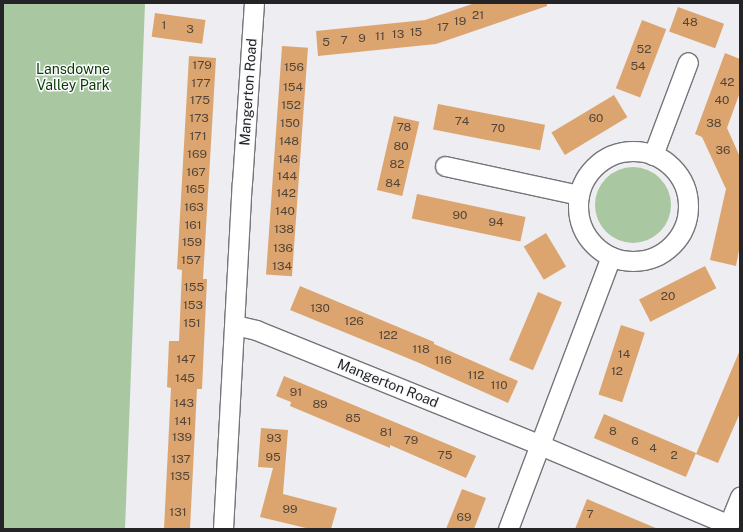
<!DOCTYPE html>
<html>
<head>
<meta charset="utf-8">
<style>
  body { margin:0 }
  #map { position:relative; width:743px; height:532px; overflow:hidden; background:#ededf2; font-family:"Public Sans",sans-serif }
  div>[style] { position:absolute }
  .green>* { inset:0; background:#a9c8a1 }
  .round { border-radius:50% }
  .building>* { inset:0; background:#dca56f; transform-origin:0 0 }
  .roads { filter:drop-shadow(1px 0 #747579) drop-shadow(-1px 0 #747579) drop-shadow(0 1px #747579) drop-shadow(0 -1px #747579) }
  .minor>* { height:19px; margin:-9.5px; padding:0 9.5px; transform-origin:9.5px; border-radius:9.5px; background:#fff }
  .minor>.ring { margin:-9.5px; padding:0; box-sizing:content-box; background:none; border:19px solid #fff; border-radius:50% }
  span { translate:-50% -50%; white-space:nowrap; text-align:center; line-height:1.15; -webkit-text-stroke:3px #fafbfe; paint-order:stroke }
  .number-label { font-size:12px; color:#524438 }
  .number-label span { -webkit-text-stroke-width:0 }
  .park-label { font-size:14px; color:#0b3900 }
  .street-label { font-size:14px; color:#242426 }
  .frame { position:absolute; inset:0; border:4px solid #242426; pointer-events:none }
</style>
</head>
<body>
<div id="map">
  <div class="green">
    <div style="clip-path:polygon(3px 3px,145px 3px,125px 529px,3px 529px)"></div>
    <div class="round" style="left:595px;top:167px;width:76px;height:76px"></div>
  </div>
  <div class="building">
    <div style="clip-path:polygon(475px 3px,547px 3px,547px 6px,436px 44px,318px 56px,316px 31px,425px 20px)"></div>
    <div style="left:678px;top:7px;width:49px;height:26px;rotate:20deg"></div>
    <div style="left:155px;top:13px;width:51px;height:24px;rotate:8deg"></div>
    <div style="left:642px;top:20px;width:26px;height:73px;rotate:21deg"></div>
    <div style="left:282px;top:46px;width:26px;height:229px;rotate:4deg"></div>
    <div style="clip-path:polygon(725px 53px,740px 59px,740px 92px,727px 128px,740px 157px,740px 245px,736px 266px,710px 260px,726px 189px,702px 137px,695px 134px)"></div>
    <div style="clip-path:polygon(189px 56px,216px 58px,203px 279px,207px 279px,202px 389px,197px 389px,190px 529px,164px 529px,171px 388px,167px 387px,169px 341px,179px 341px,182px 270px,177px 269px)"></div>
    <div style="left:614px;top:95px;width:26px;height:73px;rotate:59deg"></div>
    <div style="left:438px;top:104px;width:109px;height:26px;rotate:11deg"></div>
    <div style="left:394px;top:116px;width:26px;height:76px;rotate:13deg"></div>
    <div style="left:417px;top:194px;width:111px;height:25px;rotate:12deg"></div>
    <div style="left:546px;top:233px;width:39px;height:26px;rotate:59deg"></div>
    <div style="left:705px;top:266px;width:25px;height:74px;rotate:63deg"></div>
    <div style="clip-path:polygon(300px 286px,434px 342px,434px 344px,518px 381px,508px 403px,417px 362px,290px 310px)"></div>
    <div style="left:538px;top:292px;width:26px;height:74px;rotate:23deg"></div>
    <div style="left:621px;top:325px;width:25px;height:73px;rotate:18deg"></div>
    <div style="clip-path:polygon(740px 350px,740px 413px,718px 463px,696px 454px)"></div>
    <div style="clip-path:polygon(284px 376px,476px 456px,466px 478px,390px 445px,390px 448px,290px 406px,291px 402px,276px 396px)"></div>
    <div style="left:604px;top:414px;width:100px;height:26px;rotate:23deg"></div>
    <div style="clip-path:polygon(261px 428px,288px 430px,283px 494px,337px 508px,331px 529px,310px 529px,260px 517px,273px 468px,258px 467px)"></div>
    <div style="clip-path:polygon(462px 489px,486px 498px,474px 529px,446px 529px)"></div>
    <div style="clip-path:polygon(587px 499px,658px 529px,575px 529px)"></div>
  </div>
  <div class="roads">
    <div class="minor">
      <div class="ring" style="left:578px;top:151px;width:91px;height:91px"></div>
      <div style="left:653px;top:155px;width:99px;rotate:-69.4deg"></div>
      <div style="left:445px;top:166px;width:137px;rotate:12.2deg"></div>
      <div style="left:235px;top:325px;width:22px;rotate:13deg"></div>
      <div style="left:256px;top:330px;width:306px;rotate:22deg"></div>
      <div style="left:540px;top:445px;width:205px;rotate:22.9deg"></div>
      <div style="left:223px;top:529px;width:347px;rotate:-86.9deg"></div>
      <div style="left:242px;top:183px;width:180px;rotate:-86.2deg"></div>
      <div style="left:508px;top:529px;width:291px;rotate:-69.3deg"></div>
      <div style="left:727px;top:529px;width:35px;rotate:-68deg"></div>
    </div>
  </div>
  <div class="number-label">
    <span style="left:478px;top:16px">21</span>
    <span style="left:460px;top:22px">19</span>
    <span style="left:690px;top:23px">48</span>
    <span style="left:164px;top:26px">1</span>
    <span style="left:443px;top:28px">17</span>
    <span style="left:190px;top:30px">3</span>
    <span style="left:416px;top:33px">15</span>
    <span style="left:398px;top:35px">13</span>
    <span style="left:380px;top:37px">11</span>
    <span style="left:362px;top:39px">9</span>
    <span style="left:344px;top:41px">7</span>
    <span style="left:326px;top:43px">5</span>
    <span style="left:644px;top:50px">52</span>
    <span style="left:202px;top:66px">179</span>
    <span style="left:638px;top:67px">54</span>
    <span style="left:294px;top:68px">156</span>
    <span style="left:727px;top:83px">42</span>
    <span style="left:201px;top:84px">177</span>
    <span style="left:293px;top:88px">154</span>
    <span style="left:200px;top:101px">175</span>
    <span style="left:722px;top:101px">40</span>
    <span style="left:291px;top:106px">152</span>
    <span style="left:199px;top:119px">173</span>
    <span style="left:596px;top:119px">60</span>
    <span style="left:462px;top:122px">74</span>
    <span style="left:290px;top:124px">150</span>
    <span style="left:714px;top:124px">38</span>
    <span style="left:404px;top:128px">78</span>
    <span style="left:498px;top:129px">70</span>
    <span style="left:198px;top:137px">171</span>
    <span style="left:289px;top:142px">148</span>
    <span style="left:401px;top:147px">80</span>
    <span style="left:723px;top:151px">36</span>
    <span style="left:197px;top:155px">169</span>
    <span style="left:288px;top:160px">146</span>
    <span style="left:397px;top:165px">82</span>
    <span style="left:196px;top:173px">167</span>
    <span style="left:287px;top:177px">144</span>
    <span style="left:393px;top:184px">84</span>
    <span style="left:195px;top:190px">165</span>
    <span style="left:286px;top:194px">142</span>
    <span style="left:194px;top:208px">163</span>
    <span style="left:285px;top:212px">140</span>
    <span style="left:460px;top:216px">90</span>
    <span style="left:496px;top:223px">94</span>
    <span style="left:193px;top:226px">161</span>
    <span style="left:284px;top:230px">138</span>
    <span style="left:192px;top:243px">159</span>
    <span style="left:283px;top:249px">136</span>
    <span style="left:191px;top:261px">157</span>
    <span style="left:282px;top:267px">134</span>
    <span style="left:194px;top:288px">155</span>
    <span style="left:668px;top:297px">20</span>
    <span style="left:193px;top:306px">153</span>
    <span style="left:320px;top:309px">130</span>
    <span style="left:354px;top:322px">126</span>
    <span style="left:192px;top:324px">151</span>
    <span style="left:388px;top:336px">122</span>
    <span style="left:421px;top:350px">118</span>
    <span style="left:624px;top:355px">14</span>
    <span style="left:186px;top:360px">147</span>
    <span style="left:443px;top:361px">116</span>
    <span style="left:617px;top:372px">12</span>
    <span style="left:476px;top:376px">112</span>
    <span style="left:185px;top:379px">145</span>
    <span style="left:499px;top:386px">110</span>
    <span style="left:296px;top:393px">91</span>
    <span style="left:184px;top:404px">143</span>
    <span style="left:320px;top:405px">89</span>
    <span style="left:353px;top:419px">85</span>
    <span style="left:183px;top:422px">141</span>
    <span style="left:613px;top:432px">8</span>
    <span style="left:386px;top:433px">81</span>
    <span style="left:182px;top:438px">139</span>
    <span style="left:274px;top:439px">93</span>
    <span style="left:411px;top:441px">79</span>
    <span style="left:635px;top:442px">6</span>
    <span style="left:653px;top:449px">4</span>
    <span style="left:445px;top:456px">75</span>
    <span style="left:674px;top:456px">2</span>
    <span style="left:273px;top:458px">95</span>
    <span style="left:181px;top:460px">137</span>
    <span style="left:180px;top:477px">135</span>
    <span style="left:290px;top:510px">99</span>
    <span style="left:178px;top:513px">131</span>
    <span style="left:590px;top:515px">7</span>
    <span style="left:464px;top:518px">69</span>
  </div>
  <div class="park-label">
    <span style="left:73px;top:77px">Lansdowne<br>Valley Park</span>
  </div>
  <div class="street-label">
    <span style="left:248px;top:92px;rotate:-86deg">Mangerton Road</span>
    <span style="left:388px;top:383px;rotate:22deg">Mangerton Road</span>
  </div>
  <div class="frame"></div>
</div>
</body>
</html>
